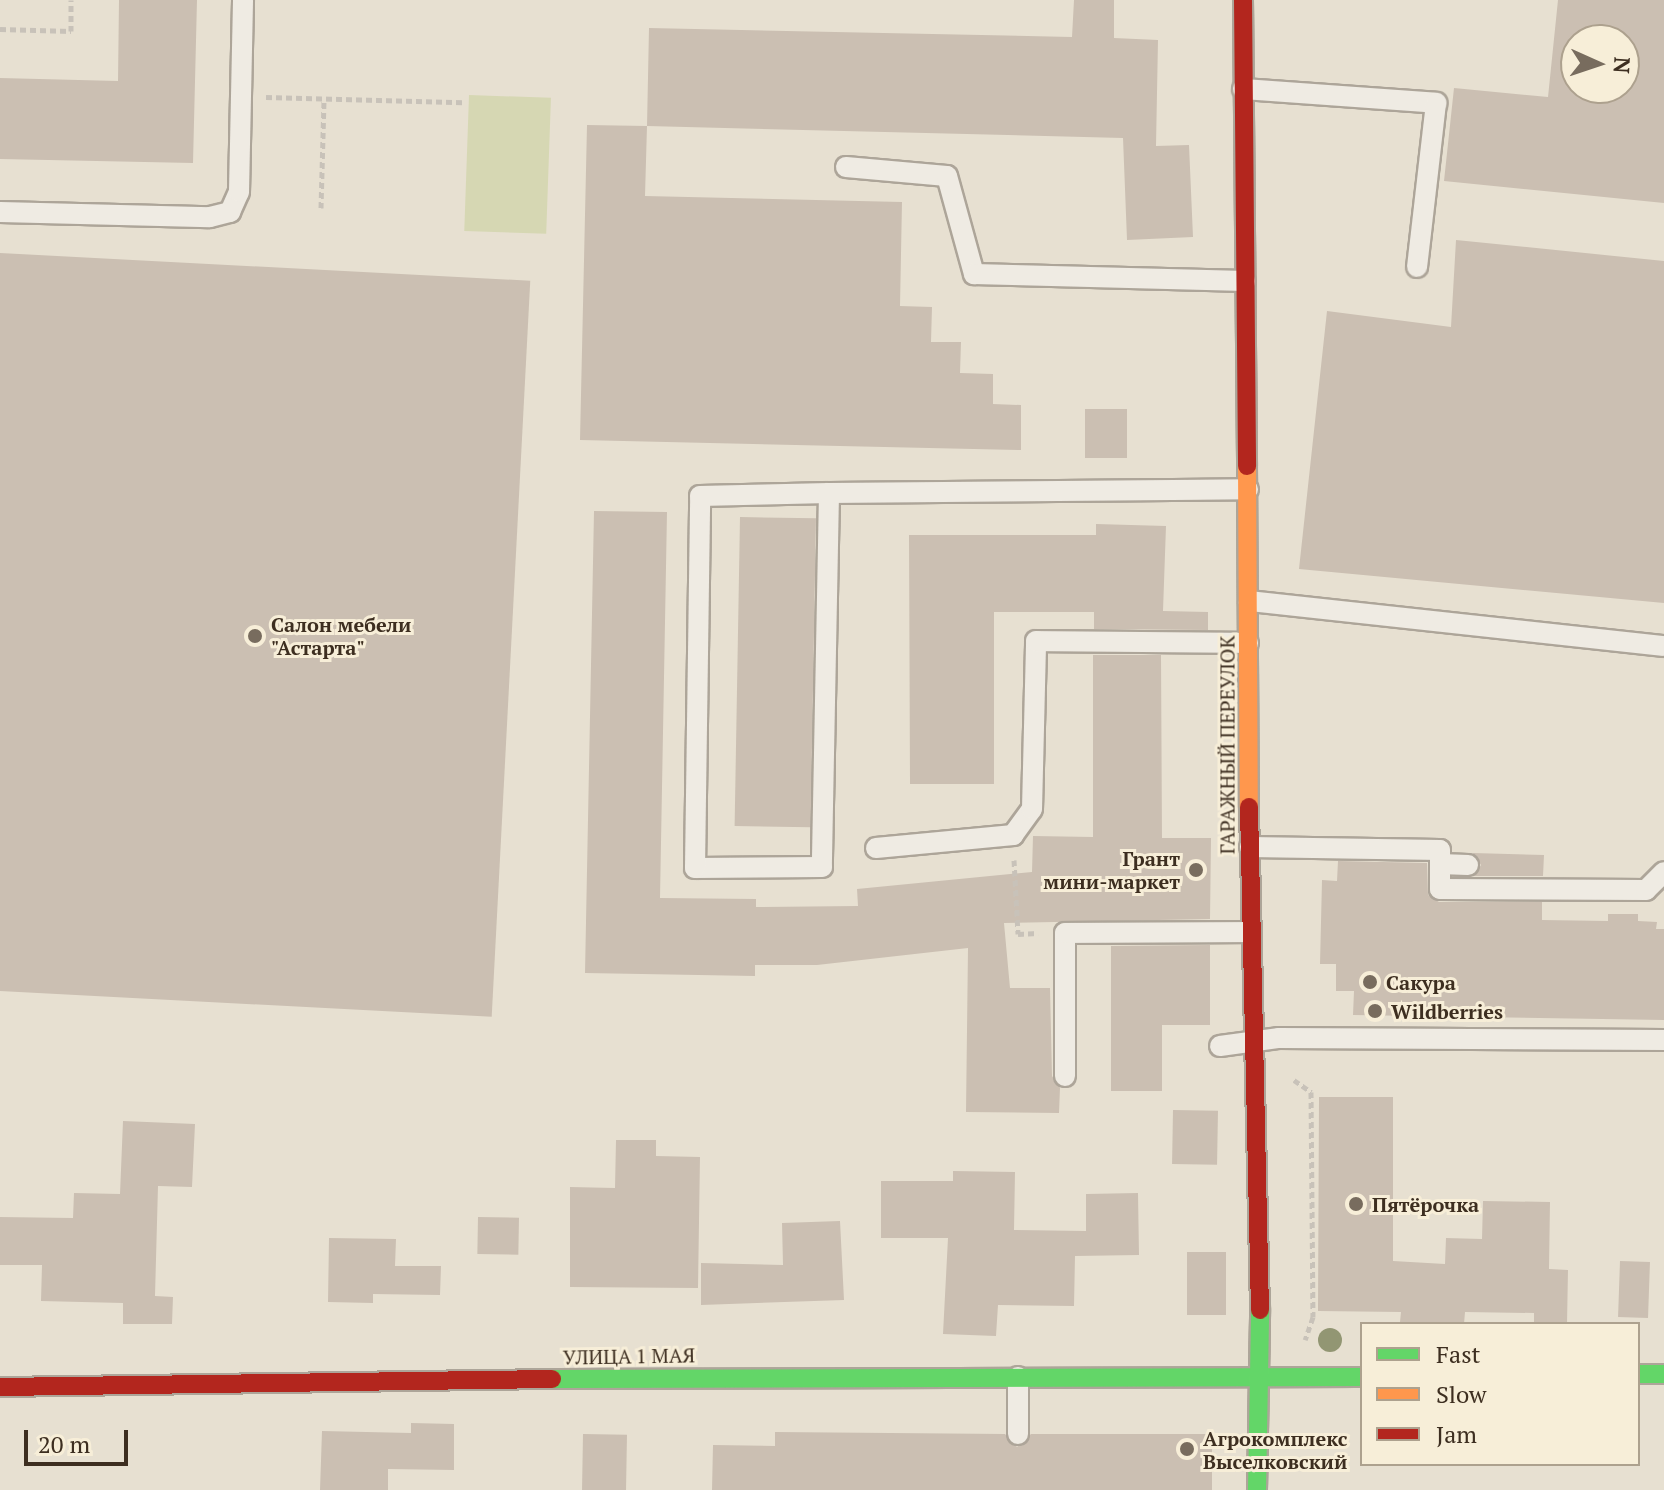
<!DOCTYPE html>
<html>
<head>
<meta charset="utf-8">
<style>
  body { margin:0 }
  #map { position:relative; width:1664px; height:1490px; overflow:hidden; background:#e7e0d1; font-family:"PT Serif",serif }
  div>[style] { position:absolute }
  .green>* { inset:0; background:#d6d7b3; transform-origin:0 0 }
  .building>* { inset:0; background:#cbbfb2; transform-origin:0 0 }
  .path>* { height:5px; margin-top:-2.5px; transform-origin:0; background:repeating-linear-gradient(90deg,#c8c2b9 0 6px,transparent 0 10px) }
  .roads { filter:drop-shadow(2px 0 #ada599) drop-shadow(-2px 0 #ada599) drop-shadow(0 2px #ada599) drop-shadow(0 -2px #ada599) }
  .lane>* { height:20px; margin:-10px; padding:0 10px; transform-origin:10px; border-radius:10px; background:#efebe3 }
  .fast>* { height:18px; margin:-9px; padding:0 9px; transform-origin:9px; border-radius:9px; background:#63d668 }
  .slow>* { height:18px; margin:-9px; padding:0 9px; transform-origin:9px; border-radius:9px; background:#ff974d }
  .jam>* { height:18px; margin:-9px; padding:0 9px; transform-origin:9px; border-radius:9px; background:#b3261e }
  .trees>* { width:24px; height:24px; margin:-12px; border-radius:50%; background:#929673 }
  .dots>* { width:22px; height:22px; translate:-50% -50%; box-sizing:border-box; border:4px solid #f7eed8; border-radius:50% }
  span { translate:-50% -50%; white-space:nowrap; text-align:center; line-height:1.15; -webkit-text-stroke:6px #f7eed8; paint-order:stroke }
  .poi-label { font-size:20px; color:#3d2e20; font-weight:700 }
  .left { translate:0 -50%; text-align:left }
  .right { translate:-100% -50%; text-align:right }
  .street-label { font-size:20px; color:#3d2e20 }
  .legend { position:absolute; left:1360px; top:1322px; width:280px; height:144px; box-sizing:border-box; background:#f7eed8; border:2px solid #ada18e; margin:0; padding:10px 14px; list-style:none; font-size:24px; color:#3d2e20 }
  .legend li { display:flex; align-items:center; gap:16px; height:40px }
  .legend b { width:40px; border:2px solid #ada18e }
  .north { position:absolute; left:1560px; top:24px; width:80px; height:80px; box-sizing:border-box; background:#f7eed8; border:2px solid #ada18e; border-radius:50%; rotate:93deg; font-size:22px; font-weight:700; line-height:32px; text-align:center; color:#3d2e20 }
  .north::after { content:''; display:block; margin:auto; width:28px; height:36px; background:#786c5e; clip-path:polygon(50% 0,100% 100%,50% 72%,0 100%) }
  .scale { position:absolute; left:24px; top:1430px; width:104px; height:36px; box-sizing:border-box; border:4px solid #3d2e20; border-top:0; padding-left:10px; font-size:24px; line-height:28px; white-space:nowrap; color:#3d2e20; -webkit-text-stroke:6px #f7eed8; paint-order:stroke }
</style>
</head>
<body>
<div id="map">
  <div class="green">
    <div style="left:469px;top:95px;width:82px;height:136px;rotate:2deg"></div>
  </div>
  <div class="building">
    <div style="clip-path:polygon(119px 0,197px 0,193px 163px,0 159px,0 78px,118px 81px)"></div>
    <div style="clip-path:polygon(1074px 0,1114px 0,1114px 38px,1158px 40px,1156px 146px,1189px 145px,1193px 237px,1127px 240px,1123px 138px,647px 126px,649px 28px,1072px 37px)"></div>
    <div style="clip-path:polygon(evenodd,1558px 0,1664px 0,1664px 203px,1444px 181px,1454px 88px,1548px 97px,1558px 0,1576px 40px,1624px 40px,1624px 88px,1576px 88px,1576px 40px)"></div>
    <div style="clip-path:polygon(587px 125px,647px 126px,645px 196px,902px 202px,900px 306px,932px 307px,931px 342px,961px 342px,960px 373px,993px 374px,993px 404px,1021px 405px,1021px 450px,580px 440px)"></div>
    <div style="clip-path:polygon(1456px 240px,1664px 261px,1664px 603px,1299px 569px,1327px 311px,1451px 327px)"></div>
    <div style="left:0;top:253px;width:531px;height:737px;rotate:3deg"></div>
    <div style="left:1085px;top:409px;width:42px;height:49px"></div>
    <div style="clip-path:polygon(594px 511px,667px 512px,660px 898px,756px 899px,756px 907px,858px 906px,857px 889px,1032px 872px,1033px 836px,1093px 837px,1093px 655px,1161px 655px,1162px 838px,1211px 838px,1210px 919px,1004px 923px,1010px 988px,1050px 988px,1052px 1076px,1060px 1088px,1059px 1113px,966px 1112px,968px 948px,817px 965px,755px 965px,755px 976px,585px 973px)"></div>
    <div style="left:740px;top:517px;width:76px;height:309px;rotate:1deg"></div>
    <div style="clip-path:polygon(1096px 524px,1166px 526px,1163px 611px,1208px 612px,1208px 630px,1094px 629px,1094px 612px,994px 612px,994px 784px,910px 784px,909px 535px,1096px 535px)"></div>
    <div style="clip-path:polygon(1473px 853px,1544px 855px,1543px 876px,1474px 876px,1481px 865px)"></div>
    <div style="clip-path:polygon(1338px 861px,1427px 863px,1428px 895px,1439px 902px,1542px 902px,1542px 920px,1608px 921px,1608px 914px,1638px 914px,1638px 921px,1657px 922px,1656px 929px,1664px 929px,1664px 1020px,1353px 1015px,1354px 991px,1336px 991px,1336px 964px,1320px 964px,1322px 880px,1337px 881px)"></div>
    <div style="clip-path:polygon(1210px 945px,1210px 1025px,1162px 1025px,1162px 1091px,1111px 1091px,1111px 946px)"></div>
    <div style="clip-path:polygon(1319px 1097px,1393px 1097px,1393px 1261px,1445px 1264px,1446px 1238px,1482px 1239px,1483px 1201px,1550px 1202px,1549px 1269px,1568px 1270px,1567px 1324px,1534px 1324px,1534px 1313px,1465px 1312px,1464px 1324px,1433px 1324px,1400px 1322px,1401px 1312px,1318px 1311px)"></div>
    <div style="left:1173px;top:1110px;width:45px;height:54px;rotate:1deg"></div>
    <div style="clip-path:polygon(123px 1121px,195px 1124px,192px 1187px,158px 1186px,155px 1296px,173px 1297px,172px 1324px,123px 1324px,123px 1303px,41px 1301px,42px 1265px,0 1265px,0 1217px,73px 1218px,74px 1193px,120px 1194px)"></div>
    <div style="clip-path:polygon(616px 1140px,656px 1140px,656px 1156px,700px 1157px,698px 1288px,570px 1287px,570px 1187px,615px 1188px)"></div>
    <div style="clip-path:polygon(953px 1171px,1015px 1172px,1014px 1230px,1086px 1231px,1086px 1194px,1138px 1193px,1139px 1255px,1075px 1256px,1074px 1306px,998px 1305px,996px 1336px,943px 1334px,948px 1238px,881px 1238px,881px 1181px,953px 1181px)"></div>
    <div style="left:478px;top:1217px;width:41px;height:37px;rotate:1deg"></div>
    <div style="clip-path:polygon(840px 1221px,844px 1300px,701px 1305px,701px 1263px,783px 1265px,782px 1223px)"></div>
    <div style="clip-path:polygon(329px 1238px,396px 1239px,395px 1266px,441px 1266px,440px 1295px,373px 1294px,373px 1303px,328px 1302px)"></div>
    <div style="left:1187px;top:1252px;width:39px;height:63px"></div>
    <div style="left:1620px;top:1261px;width:30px;height:56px;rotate:2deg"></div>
    <div style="clip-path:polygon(411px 1423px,454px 1424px,454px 1470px,388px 1469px,388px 1490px,320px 1490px,322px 1431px,411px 1433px)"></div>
    <div style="clip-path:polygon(775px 1432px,1005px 1434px,1017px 1447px,1031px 1434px,1212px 1434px,1212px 1490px,712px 1490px,713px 1445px,775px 1446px)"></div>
    <div style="left:583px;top:1434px;width:44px;height:56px;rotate:1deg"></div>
  </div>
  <div class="path">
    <div style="left:0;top:29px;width:71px;rotate:1.6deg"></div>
    <div style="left:71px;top:31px;width:31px;rotate:-90deg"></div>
    <div style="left:266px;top:97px;width:197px;rotate:1.5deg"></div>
    <div style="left:321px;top:208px;width:109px;rotate:-88.4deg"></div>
    <div style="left:1014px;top:860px;width:74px;rotate:86.9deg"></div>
    <div style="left:1018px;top:934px;width:20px;rotate:-3deg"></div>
    <div style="left:1294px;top:1080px;width:21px;rotate:35deg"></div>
    <div style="left:1311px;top:1092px;width:225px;rotate:89.5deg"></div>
    <div style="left:1313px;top:1317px;width:24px;rotate:109deg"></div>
  </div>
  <div class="roads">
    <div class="lane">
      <div style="left:1243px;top:89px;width:194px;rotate:4.1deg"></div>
      <div style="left:1436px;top:103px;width:165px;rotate:96.6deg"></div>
      <div style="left:846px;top:167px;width:101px;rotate:5.1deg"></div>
      <div style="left:947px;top:176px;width:102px;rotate:74.6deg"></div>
      <div style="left:974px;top:274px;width:271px;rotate:1.5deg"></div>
      <div style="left:0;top:212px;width:210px;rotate:1.4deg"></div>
      <div style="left:210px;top:217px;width:21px;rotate:-14deg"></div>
      <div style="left:230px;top:212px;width:22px;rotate:-66deg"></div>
      <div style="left:239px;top:192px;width:192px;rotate:-88.8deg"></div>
      <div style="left:829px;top:493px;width:374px;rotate:91.1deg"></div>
      <div style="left:822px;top:867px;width:127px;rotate:179.5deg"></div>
      <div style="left:695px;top:868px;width:372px;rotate:-89.2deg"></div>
      <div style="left:700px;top:496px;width:129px;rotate:-1.3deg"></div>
      <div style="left:829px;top:493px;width:419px;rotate:-0.5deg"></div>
      <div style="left:1249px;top:601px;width:417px;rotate:6.2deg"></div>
      <div style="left:1250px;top:847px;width:190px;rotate:0.9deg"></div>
      <div style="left:1440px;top:850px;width:39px;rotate:90deg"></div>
      <div style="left:1440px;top:889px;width:206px;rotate:0.3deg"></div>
      <div style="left:1646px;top:890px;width:25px;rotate:-45deg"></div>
      <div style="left:876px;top:848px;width:138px;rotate:-5.4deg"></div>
      <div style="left:1013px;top:835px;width:32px;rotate:-54deg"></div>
      <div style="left:1032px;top:809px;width:168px;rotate:-88.6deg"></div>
      <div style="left:1036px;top:641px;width:212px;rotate:0.5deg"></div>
      <div style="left:1440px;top:864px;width:28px;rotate:2deg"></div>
      <div style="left:1220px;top:1046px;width:60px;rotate:-7.7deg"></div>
      <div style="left:1279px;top:1038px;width:385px;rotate:0.3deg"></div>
      <div style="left:1065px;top:1076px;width:143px;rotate:-90deg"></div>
      <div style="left:1065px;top:933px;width:185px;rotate:-0.3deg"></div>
      <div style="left:1018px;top:1377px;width:57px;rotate:90deg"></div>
    </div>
    <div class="fast">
      <div style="left:1638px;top:1374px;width:26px"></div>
      <div style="left:552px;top:1379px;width:810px;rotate:-0.14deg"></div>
      <div style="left:1257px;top:1490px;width:180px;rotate:-89deg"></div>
    </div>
    <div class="slow">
      <div style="left:1247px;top:466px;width:341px;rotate:89.7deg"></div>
    </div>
    <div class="jam">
      <div style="left:1243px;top:0;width:466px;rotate:89.5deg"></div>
      <div style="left:1249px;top:807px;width:503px;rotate:88.75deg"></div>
      <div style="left:0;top:1387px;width:552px;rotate:-0.83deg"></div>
    </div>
  </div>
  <div class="trees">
    <div style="left:1330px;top:1340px"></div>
  </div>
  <div class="dots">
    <div style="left:255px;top:636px;background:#786c5e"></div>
    <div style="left:1196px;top:870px;background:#786c5e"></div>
    <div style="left:1370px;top:982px;background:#786c5e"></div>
    <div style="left:1375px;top:1011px;background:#786c5e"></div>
    <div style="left:1356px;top:1204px;background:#786c5e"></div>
    <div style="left:1187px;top:1449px;background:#786c5e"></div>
  </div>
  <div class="poi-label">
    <span class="left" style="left:271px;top:636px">Салон мебели<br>"Астарта"</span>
    <span class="right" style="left:1180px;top:870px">Грант<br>мини-маркет</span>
    <span class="left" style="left:1386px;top:982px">Сакура</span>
    <span class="left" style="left:1391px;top:1011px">Wildberries</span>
    <span class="left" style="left:1372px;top:1204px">Пятёрочка</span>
    <span class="left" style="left:1203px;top:1450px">Агрокомплекс<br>Выселковский</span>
  </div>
  <div class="street-label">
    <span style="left:1227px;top:745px;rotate:-90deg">ГАРАЖНЫЙ ПЕРЕУЛОК</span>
    <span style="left:629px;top:1356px;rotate:-1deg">УЛИЦА 1 МАЯ</span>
  </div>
  <ul class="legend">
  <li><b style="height:10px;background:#63d668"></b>Fast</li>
  <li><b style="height:10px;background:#ff974d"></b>Slow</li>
  <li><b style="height:10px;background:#b3261e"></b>Jam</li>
  </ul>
  <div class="north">N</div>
  <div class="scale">20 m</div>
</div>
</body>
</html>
